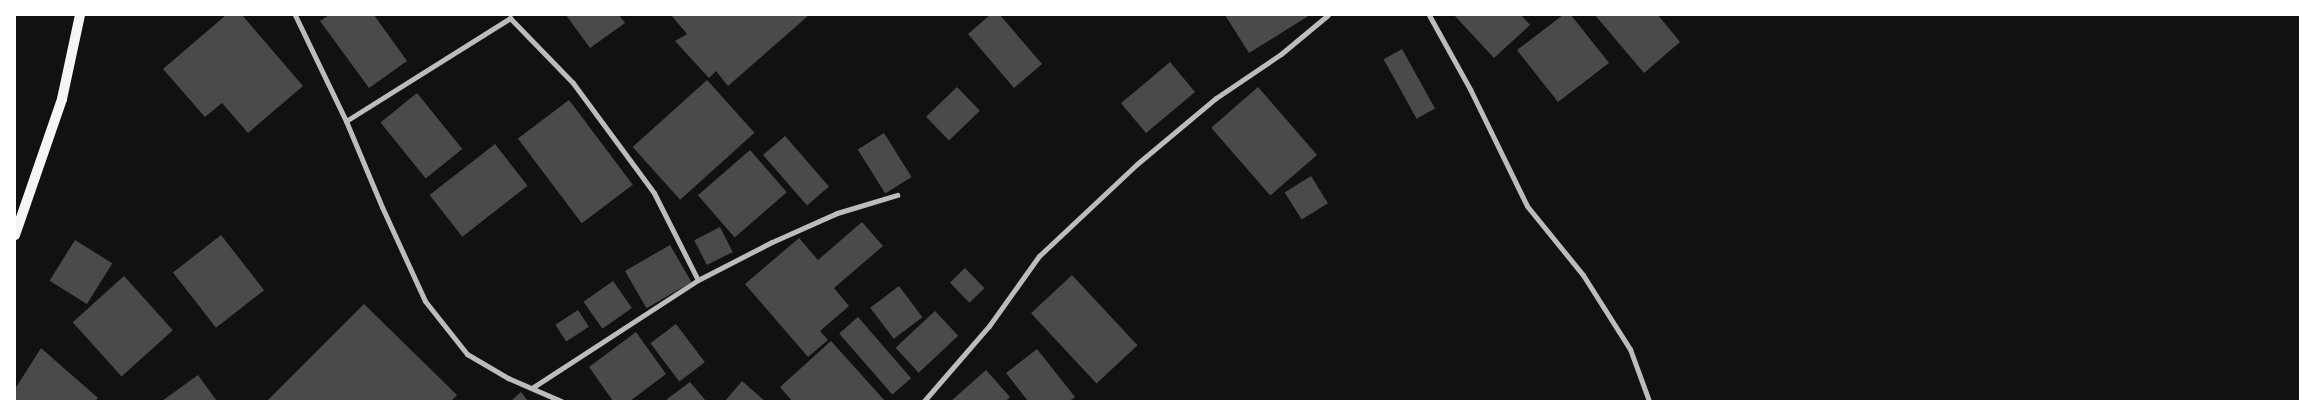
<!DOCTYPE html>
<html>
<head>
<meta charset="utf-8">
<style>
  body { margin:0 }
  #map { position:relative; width:2315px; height:416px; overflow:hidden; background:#111; font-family:Spectral,serif }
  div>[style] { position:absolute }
  .building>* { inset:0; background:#4a4a4a; transform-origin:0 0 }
  .minor>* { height:5px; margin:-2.5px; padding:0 2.5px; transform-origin:2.5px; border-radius:2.5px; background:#bcbcbc }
  .secondary>* { height:10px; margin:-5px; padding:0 5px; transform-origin:5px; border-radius:5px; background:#f5f5f5 }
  span { translate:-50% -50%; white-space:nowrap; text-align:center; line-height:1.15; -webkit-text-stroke:5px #fff; paint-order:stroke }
  .frame { position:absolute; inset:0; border:16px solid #fff; pointer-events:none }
</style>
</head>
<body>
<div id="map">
  <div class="building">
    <div style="clip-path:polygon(226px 15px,242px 15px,303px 86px,248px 133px,222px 103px,205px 117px,163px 69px)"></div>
    <div style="clip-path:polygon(329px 15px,374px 15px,407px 61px,369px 88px,320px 21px)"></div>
    <div style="clip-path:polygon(566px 15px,619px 15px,625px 23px,590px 48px)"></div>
    <div style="clip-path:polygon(671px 15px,809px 15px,728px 86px,716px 71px,709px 78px,675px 41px,687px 34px)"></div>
    <div style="clip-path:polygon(990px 15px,1000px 15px,1042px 64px,1014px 88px,968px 34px)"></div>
    <div style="clip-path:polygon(1225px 15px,1310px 15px,1249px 53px)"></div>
    <div style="clip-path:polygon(1454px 15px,1521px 15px,1530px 25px,1494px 58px)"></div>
    <div style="clip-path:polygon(1563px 15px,1571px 15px,1609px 63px,1558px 102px,1517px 50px)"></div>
    <div style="clip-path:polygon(1595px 15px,1658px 15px,1680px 42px,1644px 73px)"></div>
    <div style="left:1402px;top:49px;width:68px;height:21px;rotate:61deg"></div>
    <div style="left:1170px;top:62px;width:39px;height:64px;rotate:50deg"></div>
    <div style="left:707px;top:80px;width:71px;height:100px;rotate:48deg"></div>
    <div style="left:957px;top:87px;width:33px;height:43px;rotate:46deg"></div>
    <div style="left:1258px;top:87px;width:90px;height:62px;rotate:49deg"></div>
    <div style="left:417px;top:93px;width:72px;height:47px;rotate:51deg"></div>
    <div style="left:569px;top:100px;width:106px;height:64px;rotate:53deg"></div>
    <div style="left:884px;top:133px;width:52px;height:31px;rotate:58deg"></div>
    <div style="left:785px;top:136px;width:67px;height:29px;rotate:49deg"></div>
    <div style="left:495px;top:144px;width:53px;height:83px;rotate:52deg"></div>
    <div style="left:750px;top:150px;width:56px;height:69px;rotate:49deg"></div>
    <div style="left:1311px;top:176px;width:32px;height:31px;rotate:58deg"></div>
    <div style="clip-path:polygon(862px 222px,883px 246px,834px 288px,849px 306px,820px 331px,828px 340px,808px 357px,745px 284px,799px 238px,818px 260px)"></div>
    <div style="left:720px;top:227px;width:28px;height:29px;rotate:63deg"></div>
    <div style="left:221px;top:235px;width:70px;height:61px;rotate:52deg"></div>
    <div style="left:75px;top:240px;width:44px;height:48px;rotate:32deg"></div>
    <div style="left:670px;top:245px;width:43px;height:52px;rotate:60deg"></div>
    <div style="left:965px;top:268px;width:28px;height:21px;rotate:46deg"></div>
    <div style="left:1072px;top:275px;width:96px;height:56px;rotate:47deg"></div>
    <div style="left:124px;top:276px;width:73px;height:69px;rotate:48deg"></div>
    <div style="left:613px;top:281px;width:33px;height:36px;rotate:55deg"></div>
    <div style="left:899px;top:286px;width:39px;height:36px;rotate:53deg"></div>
    <div style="clip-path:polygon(364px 304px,457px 395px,451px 401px,267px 401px)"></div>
    <div style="left:578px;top:310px;width:20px;height:27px;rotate:57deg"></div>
    <div style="left:935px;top:311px;width:34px;height:54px;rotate:47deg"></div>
    <div style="left:858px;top:317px;width:81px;height:25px;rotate:49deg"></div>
    <div style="left:676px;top:324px;width:48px;height:32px;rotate:53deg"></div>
    <div style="clip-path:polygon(636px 332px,666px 374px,630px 401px,613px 401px,589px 367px)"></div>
    <div style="clip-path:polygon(831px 341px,885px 401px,792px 401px,780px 387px)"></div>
    <div style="clip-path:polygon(41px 348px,98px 398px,95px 401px,15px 401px,15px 389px)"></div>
    <div style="clip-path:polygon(1037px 349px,1075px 397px,1070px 401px,1028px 401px,1006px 373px)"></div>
    <div style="clip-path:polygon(986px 370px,1010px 397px,1006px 401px,951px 401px)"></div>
    <div style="clip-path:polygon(198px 375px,217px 401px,162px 401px)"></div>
    <div style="clip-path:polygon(742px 381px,765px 401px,725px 401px)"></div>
    <div style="clip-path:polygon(690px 382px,706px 401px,668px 401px,667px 399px)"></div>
    <div style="clip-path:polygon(521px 392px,528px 401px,511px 401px)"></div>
  </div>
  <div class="minor">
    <div style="left:295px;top:15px;width:118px;rotate:64.3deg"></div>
    <div style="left:346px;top:121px;width:93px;rotate:67.3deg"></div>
    <div style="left:382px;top:207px;width:103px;rotate:65.4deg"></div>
    <div style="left:425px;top:301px;width:68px;rotate:51.6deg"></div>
    <div style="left:467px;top:354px;width:48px;rotate:30.3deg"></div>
    <div style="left:508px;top:378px;width:58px;rotate:23.5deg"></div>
    <div style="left:1429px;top:15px;width:85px;rotate:61deg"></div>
    <div style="left:1470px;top:89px;width:130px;rotate:64deg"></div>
    <div style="left:1527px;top:206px;width:89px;rotate:50.9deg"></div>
    <div style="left:1583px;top:275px;width:88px;rotate:57.6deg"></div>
    <div style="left:1630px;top:349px;width:55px;rotate:69.9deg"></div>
    <div style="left:346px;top:121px;width:194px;rotate:-32.1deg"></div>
    <div style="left:510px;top:18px;width:91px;rotate:45.9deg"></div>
    <div style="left:573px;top:83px;width:137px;rotate:53.6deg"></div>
    <div style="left:654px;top:193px;width:97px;rotate:63.2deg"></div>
    <div style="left:698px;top:280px;width:197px;rotate:147deg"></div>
    <div style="left:698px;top:280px;width:83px;rotate:-27.2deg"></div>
    <div style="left:772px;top:242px;width:71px;rotate:-24deg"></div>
    <div style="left:837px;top:213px;width:63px;rotate:-16.7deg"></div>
    <div style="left:924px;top:401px;width:99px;rotate:-49.1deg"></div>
    <div style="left:989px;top:326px;width:86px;rotate:-54.5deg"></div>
    <div style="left:1039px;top:256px;width:134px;rotate:-43.2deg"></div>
    <div style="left:1137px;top:164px;width:103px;rotate:-39.9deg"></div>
    <div style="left:1216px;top:98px;width:78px;rotate:-34.1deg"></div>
    <div style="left:1281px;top:54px;width:61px;rotate:-39.7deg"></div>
  </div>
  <div class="secondary">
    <div style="left:15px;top:235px;width:144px;rotate:-70.9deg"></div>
    <div style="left:62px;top:99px;width:86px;rotate:-77.9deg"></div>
  </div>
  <div class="frame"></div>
</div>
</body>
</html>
